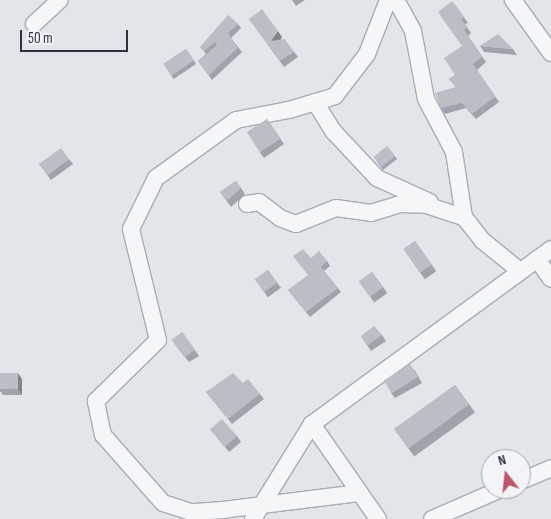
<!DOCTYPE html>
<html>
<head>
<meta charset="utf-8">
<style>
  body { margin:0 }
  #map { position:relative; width:551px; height:519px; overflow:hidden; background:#e2e5e9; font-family:"Sofia Sans Condensed",sans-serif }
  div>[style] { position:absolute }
  .roads { filter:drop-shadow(1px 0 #a8acb3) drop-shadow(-1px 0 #a8acb3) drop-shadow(0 1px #a8acb3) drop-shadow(0 -1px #a8acb3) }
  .street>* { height:16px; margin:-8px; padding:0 8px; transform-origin:8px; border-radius:8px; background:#f5f6f8 }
  .wall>* { inset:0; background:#a0a3a9; transform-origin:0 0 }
  .shaded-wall>* { inset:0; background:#82858a }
  .building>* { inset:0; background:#babec5; transform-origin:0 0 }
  span { translate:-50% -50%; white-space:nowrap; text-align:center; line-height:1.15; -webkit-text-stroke:4px #f2f4f7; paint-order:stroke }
  .north { position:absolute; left:481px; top:449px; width:50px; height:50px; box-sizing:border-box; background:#f2f4f7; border:1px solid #a3a7ad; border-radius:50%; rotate:344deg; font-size:14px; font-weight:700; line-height:20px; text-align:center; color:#2c333f }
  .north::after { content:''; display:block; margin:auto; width:18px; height:22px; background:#bf5667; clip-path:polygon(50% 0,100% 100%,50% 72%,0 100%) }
  .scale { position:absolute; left:20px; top:30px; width:108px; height:22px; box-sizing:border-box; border:2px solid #2c333f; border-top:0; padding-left:6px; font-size:15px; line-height:18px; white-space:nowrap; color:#2c333f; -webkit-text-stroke:4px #f2f4f7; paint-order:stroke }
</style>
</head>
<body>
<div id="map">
  <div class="roads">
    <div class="street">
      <div style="left:396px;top:0;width:35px;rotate:61deg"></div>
      <div style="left:413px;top:31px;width:69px;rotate:79.2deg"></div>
      <div style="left:426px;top:99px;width:60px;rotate:62.2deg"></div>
      <div style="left:454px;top:152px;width:66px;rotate:81.3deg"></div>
      <div style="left:464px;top:217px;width:31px;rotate:52deg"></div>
      <div style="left:483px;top:241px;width:48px;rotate:39deg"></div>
      <div style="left:513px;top:0;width:65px;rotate:54.4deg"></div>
      <div style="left:34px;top:24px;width:35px;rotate:-43deg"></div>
      <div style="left:315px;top:102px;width:36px;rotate:58deg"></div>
      <div style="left:334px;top:132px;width:63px;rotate:46.9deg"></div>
      <div style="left:377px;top:178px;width:58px;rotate:24.4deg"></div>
      <div style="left:247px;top:204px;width:12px;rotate:-9deg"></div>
      <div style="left:259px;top:202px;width:26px;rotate:37deg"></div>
      <div style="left:280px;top:218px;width:17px;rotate:21deg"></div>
      <div style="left:296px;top:224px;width:43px;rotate:-21.8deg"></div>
      <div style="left:336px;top:208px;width:35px;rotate:8deg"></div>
      <div style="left:371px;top:213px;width:31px;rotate:-17deg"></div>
      <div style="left:401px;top:204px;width:25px;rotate:2deg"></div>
      <div style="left:426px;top:205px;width:40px;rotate:18deg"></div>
      <div style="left:537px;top:259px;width:24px;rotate:55deg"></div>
      <div style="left:312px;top:424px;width:116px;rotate:55.2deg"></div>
      <div style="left:521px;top:481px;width:33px;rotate:-23deg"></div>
      <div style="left:359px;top:493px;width:137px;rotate:172.9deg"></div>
      <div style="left:223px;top:510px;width:32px;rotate:176deg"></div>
      <div style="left:191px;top:512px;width:29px;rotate:-162deg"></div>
      <div style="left:163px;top:503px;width:91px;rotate:-131.4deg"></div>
      <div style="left:103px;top:435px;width:35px;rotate:-102deg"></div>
      <div style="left:96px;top:401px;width:87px;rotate:-44.5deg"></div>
      <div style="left:158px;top:340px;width:114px;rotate:-103.7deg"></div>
      <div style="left:131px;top:229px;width:57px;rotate:-63.9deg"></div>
      <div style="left:156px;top:178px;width:99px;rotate:-35.9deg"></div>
      <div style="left:236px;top:120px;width:54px;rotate:-10.7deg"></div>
      <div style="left:289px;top:110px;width:48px;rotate:-16.9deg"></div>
      <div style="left:335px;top:96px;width:53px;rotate:-52.7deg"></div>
      <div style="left:367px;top:54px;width:58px;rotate:-68.7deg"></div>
      <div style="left:253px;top:519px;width:112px;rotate:-58.2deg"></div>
      <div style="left:312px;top:424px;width:296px;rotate:-36.2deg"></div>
      <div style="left:432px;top:519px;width:75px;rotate:-23.5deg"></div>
    </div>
  </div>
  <div class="wall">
    <div style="clip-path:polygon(292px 0,305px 0,296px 6px)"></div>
    <div style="clip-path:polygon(452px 1px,468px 23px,465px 24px,471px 33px,468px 36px,486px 62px,477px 70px,499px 102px,476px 119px,466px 108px,445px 114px,441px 108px,456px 87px,449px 79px,455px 75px,462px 46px)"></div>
    <div style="clip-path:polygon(249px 19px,282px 37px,280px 40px,284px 39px,298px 57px,284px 67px)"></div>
    <div style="clip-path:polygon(238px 24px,241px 28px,231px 38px,242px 52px,212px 80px,198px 61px,206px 54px,200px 47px)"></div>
    <div style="clip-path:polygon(480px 46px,513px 49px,517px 55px,484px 52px)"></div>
    <div style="left:186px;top:49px;width:18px;height:27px;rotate:56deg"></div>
    <div style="clip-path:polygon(267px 119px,284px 144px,264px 158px,260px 153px)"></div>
    <div style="clip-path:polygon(395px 156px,397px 159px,383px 170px,374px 157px)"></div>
    <div style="clip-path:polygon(69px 159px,73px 164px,51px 180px,39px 164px)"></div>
    <div style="clip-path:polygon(236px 181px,245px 194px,231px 207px,220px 192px)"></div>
    <div style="left:415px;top:241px;width:37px;height:14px;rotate:55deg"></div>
    <div style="clip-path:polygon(311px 258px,327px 261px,330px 266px,324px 271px,341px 292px,310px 317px,288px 290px,308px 276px)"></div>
    <div style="left:268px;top:270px;width:22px;height:16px;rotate:54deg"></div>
    <div style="left:372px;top:272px;width:26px;height:16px;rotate:54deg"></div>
    <div style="clip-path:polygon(182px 332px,199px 356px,189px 362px,176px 346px)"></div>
    <div style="clip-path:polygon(382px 335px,386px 341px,371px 351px,361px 336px)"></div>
    <div style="clip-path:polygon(414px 369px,422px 383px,395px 398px,391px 393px)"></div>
    <div style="clip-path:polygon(0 373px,22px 379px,22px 395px,3px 395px,0 391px)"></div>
    <div style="clip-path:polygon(243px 383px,260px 394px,264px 399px,232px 424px,206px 392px)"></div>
    <div style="left:455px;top:385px;width:34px;height:75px;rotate:54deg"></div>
    <div style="clip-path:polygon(210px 429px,237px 436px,241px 442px,229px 452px)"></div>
  </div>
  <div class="shaded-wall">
    <div style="clip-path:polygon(278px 31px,282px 37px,275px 47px,271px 41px)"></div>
    <div style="clip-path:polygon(18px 373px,22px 379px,22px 395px,18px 390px)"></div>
  </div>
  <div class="building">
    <div style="clip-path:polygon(452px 1px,464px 17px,461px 19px,467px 27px,464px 30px,482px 57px,473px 64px,495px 97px,472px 114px,462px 103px,441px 108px,435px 93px,456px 87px,449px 79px,455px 75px,444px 58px,462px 46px,438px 12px)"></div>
    <div style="clip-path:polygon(262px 9px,278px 31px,271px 41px,284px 39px,294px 52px,280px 61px,249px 19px)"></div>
    <div style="clip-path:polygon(228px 15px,238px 24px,228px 33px,238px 48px,209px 75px,198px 61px,217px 45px,215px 42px,204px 51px,200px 47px)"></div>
    <div style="clip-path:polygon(498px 34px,513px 49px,480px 46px)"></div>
    <div style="left:186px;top:49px;width:14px;height:27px;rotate:56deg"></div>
    <div style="left:267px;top:119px;width:24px;height:24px;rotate:57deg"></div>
    <div style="left:387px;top:146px;width:13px;height:17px;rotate:51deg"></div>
    <div style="left:61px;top:148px;width:14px;height:27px;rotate:54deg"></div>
    <div style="clip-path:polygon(236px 181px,241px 188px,227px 201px,220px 192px)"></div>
    <div style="left:415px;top:241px;width:29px;height:14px;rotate:55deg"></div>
    <div style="clip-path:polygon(303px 249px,311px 258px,319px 251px,327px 261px,321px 267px,338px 288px,306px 312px,288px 290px,308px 275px,293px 256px)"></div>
    <div style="left:268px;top:270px;width:16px;height:16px;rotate:55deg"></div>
    <div style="left:372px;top:272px;width:19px;height:16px;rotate:54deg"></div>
    <div style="clip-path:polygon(374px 326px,382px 335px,367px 346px,361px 336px)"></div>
    <div style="left:182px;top:332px;width:22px;height:13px;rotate:54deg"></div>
    <div style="left:410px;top:364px;width:15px;height:31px;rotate:58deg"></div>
    <div style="left:0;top:373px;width:18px;height:16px"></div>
    <div style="clip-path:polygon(233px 373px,243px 383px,248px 379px,260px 394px,228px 419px,206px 392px)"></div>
    <div style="left:455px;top:385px;width:24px;height:75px;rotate:54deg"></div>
    <div style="left:222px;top:419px;width:23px;height:16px;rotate:49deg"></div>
  </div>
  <div class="north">N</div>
  <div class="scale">50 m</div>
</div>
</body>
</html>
